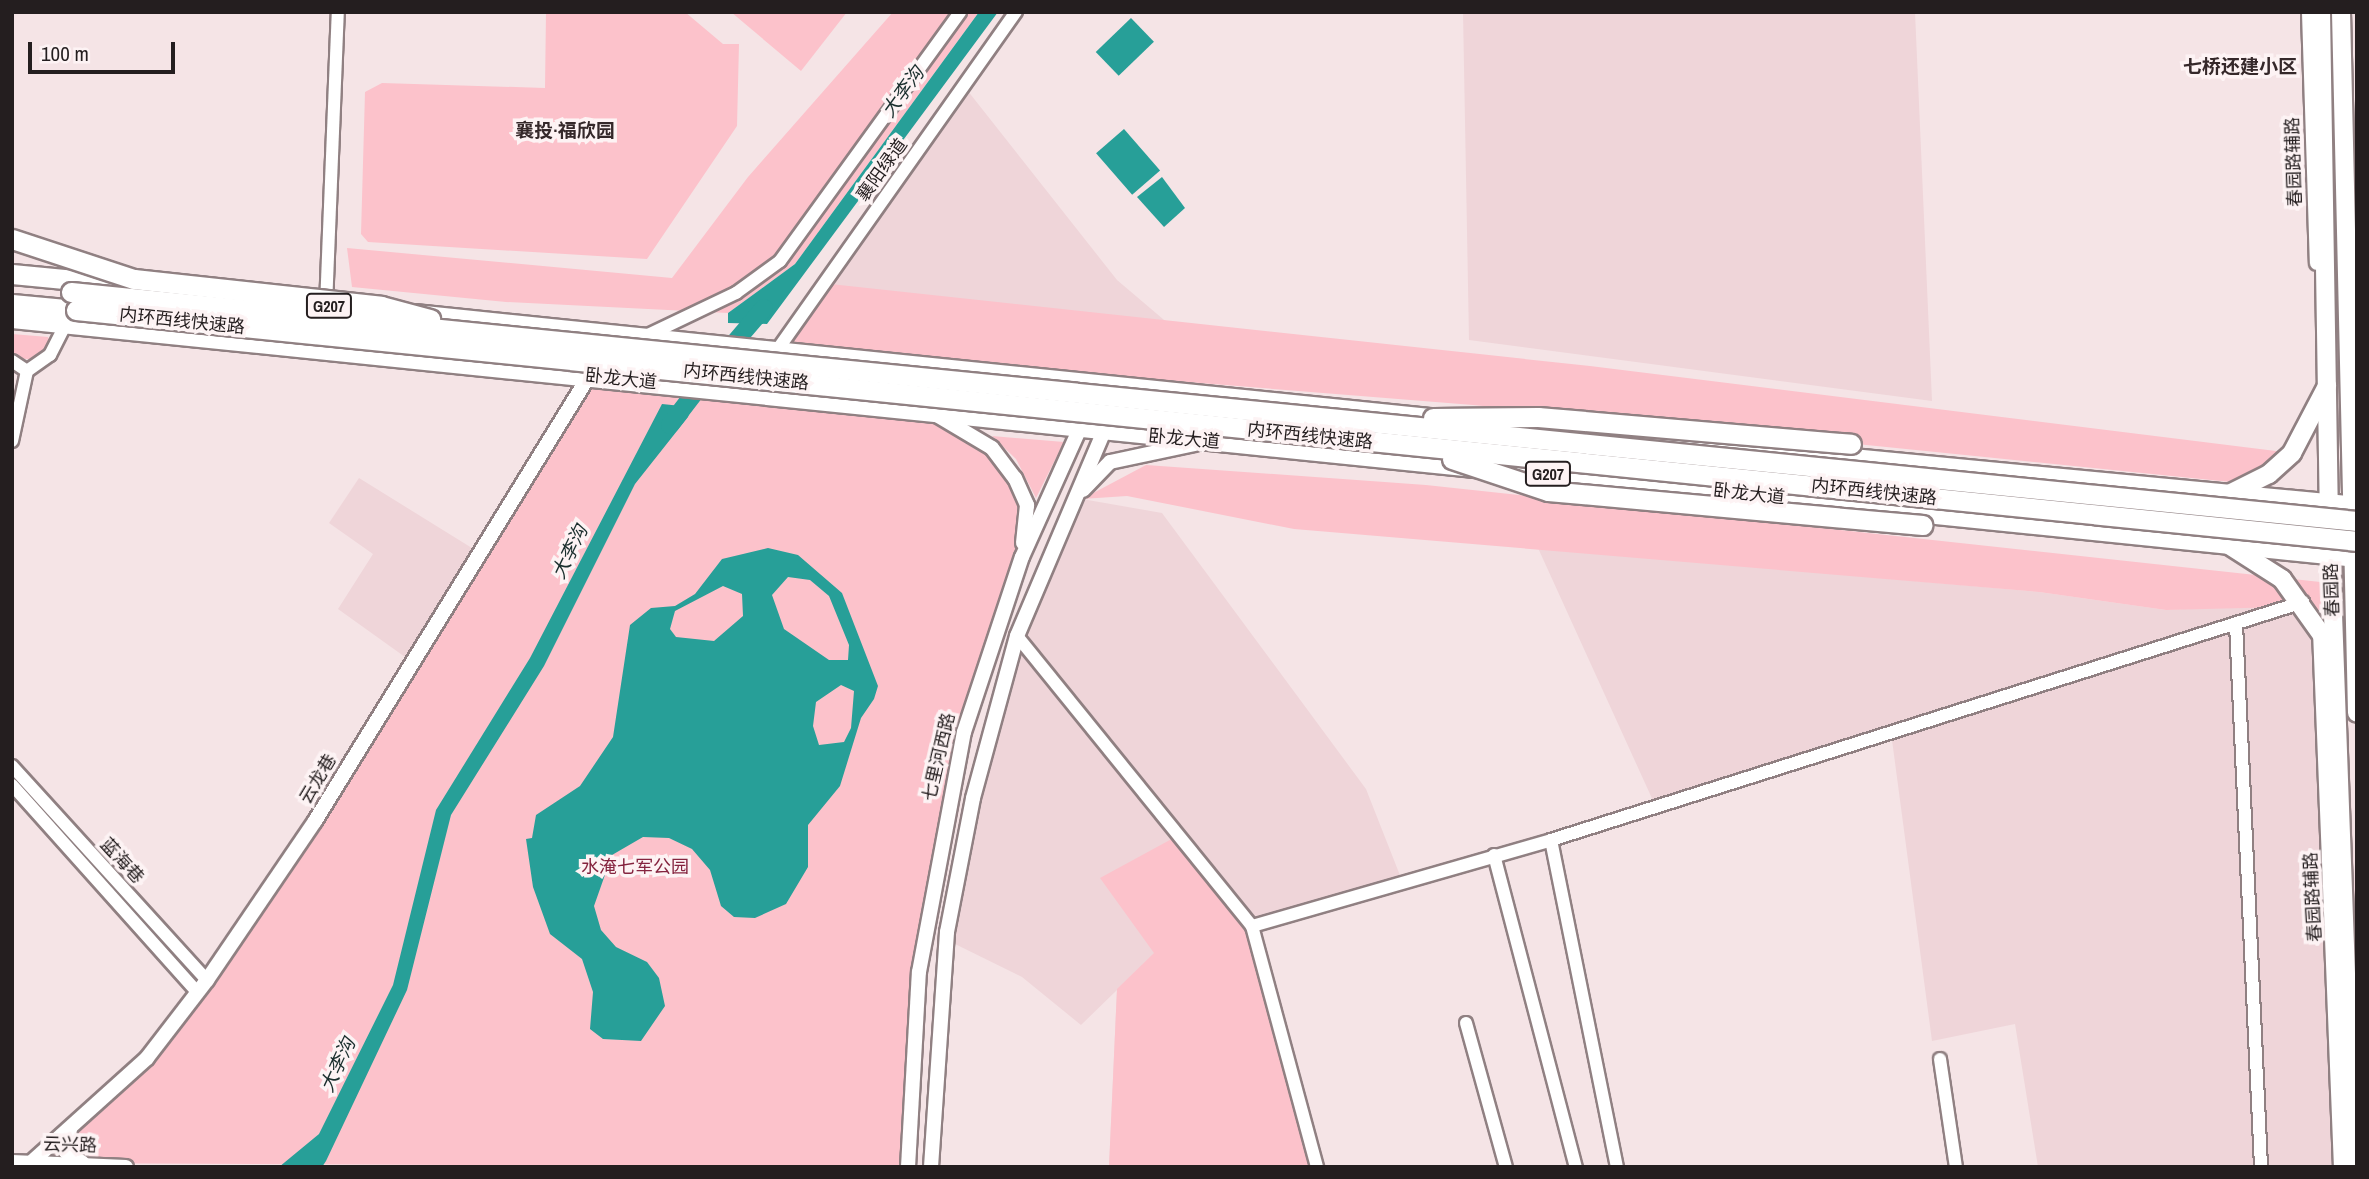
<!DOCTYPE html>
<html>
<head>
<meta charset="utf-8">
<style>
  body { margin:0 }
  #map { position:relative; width:2369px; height:1179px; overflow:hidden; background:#f5e4e6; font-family:"Archivo Narrow","Noto Sans SC",sans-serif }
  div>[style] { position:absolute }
  .built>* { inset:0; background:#efd5d9 }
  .green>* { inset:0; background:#fcc2cb }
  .water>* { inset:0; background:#279f98; transform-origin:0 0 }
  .river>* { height:18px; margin:-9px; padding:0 9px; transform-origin:9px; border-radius:9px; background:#279f98 }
  .roads { filter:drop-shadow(2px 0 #908082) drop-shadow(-2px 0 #908082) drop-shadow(0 2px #908082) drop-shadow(0 -2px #908082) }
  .minor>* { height:12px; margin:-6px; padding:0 6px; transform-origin:6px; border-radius:6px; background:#fff }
  .tertiary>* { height:14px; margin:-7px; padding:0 7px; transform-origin:7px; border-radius:7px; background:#fff }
  .primary>* { height:18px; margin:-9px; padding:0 9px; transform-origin:9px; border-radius:9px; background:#fff }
  .trunk>* { height:19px; margin:-9.5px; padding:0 9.5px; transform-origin:9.5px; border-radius:9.5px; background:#fff }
  .bridges { filter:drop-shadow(2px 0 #908082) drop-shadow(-2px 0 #908082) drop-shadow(0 2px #908082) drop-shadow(0 -2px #908082) }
  .trunk-bridge>* { height:19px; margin:-9.5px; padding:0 9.5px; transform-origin:9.5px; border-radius:9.5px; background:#fff }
  span { translate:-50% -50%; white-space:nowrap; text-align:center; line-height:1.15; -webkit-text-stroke:7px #fdf3f4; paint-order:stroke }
  .shield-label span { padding:2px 5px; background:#fdf3f4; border:2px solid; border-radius:5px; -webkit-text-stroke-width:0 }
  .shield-label { font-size:16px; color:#241e1f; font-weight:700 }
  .street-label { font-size:18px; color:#241e1f }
  .park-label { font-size:18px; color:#85243f }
  .neighbourhood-label { font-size:19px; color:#35282a; font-weight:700 }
  .water-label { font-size:19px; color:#1a2e2d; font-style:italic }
  .frame { position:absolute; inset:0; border:14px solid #241e1f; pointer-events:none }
  .scale { position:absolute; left:28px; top:42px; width:147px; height:32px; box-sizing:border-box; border:4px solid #241e1f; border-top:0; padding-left:9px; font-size:21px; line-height:24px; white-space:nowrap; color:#241e1f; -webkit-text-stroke:5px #fdf3f4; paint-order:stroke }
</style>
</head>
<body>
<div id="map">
  <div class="built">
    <div style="clip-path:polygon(1463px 12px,1915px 12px,1932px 401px,1469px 340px)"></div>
    <div style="clip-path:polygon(960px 81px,1117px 280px,1170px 325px,814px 283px)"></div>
    <div style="clip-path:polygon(359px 478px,480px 553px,412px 662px,338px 609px,373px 554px,329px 523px)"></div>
    <div style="clip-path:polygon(1082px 499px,1162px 513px,1366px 789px,1403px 883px,1253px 926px,1109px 1167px,1117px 990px,1081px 1025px,1022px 977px,953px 943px,978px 797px,1013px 658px)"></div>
    <div style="clip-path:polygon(1538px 548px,2039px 592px,2166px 610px,2303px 602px,2346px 675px,2357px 934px,2357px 1167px,2038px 1167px,2015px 1024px,1932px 1041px,1892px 740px,1655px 805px)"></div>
  </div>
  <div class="green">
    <div style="clip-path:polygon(546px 12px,685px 12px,723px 44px,739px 44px,737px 126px,647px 259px,368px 242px,361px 234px,365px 92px,382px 83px,545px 88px)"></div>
    <div style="clip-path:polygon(731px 12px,847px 12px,801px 71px)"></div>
    <div style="clip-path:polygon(893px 12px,979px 12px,795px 264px,728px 313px,506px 302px,352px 287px,347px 248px,672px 278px,748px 177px)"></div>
    <div style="clip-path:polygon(821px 283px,1590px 366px,2292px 453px,2231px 482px,1473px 405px,778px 349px)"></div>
    <div style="clip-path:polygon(12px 334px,48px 337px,52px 346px,43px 360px,12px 358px)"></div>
    <div style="clip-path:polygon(589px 376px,934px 413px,988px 455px,1014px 492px,1023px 514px,1022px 557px,982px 669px,919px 972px,908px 1167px,29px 1163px,94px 1109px,207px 980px)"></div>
    <div style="clip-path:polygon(992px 436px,1064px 442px,1036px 498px,1016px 459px)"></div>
    <div style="clip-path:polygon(1146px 465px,1426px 485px,2357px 586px,2357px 613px,2283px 607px,2166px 610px,2039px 592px,1294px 529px,1127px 496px,1082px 499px)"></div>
    <div style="clip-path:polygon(1179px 835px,1252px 926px,1317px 1167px,1109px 1167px,1117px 989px,1154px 953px,1100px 878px)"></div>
  </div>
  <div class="water">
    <div style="clip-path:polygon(979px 12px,998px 12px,767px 324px,728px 323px,728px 313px,795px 264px)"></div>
    <div style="left:1131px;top:18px;width:33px;height:49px;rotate:46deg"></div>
    <div style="left:1124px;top:129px;width:55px;height:37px;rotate:49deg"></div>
    <div style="clip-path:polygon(1162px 177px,1185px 208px,1164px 227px,1137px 197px)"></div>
    <div style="clip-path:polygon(662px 404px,691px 407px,688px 417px,635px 484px,544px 666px,451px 815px,407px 990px,326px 1161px,322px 1167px,279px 1167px,319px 1134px,393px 985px,436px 810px,530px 658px)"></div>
    <div style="clip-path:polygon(evenodd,768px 548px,798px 555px,842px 593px,878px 686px,874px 699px,861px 718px,840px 786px,808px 825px,808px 867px,786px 904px,755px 918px,734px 917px,721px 906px,710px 870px,692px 849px,669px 838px,643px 837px,612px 855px,594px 906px,601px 930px,616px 947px,647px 962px,659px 978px,665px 1006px,641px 1041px,603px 1039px,590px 1029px,593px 992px,582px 959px,550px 934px,533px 887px,526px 839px,532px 838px,536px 815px,580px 786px,613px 737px,630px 625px,651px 608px,675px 606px,695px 594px,722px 559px,768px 548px,788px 577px,810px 580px,829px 596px,849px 645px,848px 660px,829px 660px,784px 629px,772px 595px,788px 577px,768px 548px,723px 586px,742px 594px,743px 616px,714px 641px,676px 637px,670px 629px,675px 611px,723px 586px,768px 548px,841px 685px,854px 691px,851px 728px,844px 742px,819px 745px,813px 726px,816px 702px,841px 685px)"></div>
  </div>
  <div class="river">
    <div style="left:723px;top:356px;width:63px;rotate:-49.5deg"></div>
    <div style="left:670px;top:425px;width:59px;rotate:-52.5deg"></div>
  </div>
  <div class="roads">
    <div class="minor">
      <div style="left:326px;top:306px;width:294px;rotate:-87.7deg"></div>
      <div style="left:646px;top:336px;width:100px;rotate:-25.5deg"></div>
      <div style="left:736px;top:293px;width:54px;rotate:-36deg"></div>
      <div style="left:780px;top:261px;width:307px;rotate:-54.1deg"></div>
      <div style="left:778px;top:349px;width:413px;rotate:-54.8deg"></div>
      <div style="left:12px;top:361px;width:18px;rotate:34deg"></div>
      <div style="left:12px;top:441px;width:72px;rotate:-77.9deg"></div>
      <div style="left:27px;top:371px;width:28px;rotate:-35deg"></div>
      <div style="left:50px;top:355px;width:28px;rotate:-63deg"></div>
      <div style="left:2236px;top:624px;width:544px;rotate:87.36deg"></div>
      <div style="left:1017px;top:636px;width:373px;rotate:51deg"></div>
      <div style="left:1252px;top:926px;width:250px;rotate:74.9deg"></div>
      <div style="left:12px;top:766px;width:290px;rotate:47.7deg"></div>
      <div style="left:12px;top:785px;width:278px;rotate:48.2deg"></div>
      <div style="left:1551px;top:840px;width:334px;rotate:78.6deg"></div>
      <div style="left:1494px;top:855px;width:323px;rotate:75.3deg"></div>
      <div style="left:1252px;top:926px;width:311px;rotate:-16deg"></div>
      <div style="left:1551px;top:840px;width:789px;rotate:-17.56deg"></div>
      <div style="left:1466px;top:1023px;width:149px;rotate:74.5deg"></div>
      <div style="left:1940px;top:1059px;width:109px;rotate:81.6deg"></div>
    </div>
    <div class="tertiary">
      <div style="left:2309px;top:12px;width:251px;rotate:88.2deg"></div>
      <div style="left:935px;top:414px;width:66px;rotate:30.8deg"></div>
      <div style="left:992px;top:448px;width:38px;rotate:53deg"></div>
      <div style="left:1015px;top:478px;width:30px;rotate:66deg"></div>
      <div style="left:1027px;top:505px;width:38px;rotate:96deg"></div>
      <div style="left:1083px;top:490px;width:39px;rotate:-46deg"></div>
      <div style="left:1110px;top:462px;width:87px;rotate:-12deg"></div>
      <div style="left:2320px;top:631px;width:536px;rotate:87.76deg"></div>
      <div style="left:70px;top:1129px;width:23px;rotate:100deg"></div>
      <div style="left:66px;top:1152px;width:20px;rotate:33deg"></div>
      <div style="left:12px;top:1162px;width:114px;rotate:2.5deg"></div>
      <div style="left:26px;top:1167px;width:163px;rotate:-42deg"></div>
      <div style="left:147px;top:1058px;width:98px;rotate:-52.4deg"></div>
      <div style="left:207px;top:980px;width:192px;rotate:-55.8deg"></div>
      <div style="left:315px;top:821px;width:523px;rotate:-58.38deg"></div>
      <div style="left:908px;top:1167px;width:195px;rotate:-86.8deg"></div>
      <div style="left:919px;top:972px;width:244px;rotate:-79.4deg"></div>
      <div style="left:964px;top:732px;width:184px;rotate:-71.7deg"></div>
      <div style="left:1022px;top:557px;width:151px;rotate:-65.8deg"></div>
      <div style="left:931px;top:1167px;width:236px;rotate:-86.1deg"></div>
      <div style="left:947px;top:932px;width:136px;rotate:-79deg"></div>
      <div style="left:973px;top:798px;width:168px;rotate:-74.8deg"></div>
      <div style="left:1017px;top:636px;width:233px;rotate:-67deg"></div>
    </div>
    <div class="primary">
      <div style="left:2321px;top:12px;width:491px;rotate:89.1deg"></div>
      <div style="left:2329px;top:503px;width:664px;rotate:87.93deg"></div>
      <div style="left:2341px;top:12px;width:701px;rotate:88.69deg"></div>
      <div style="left:2227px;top:495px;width:47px;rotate:-26.6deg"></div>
      <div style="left:2269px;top:474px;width:31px;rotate:-42deg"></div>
      <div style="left:2292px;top:453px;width:76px;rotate:-62.4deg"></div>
      <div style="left:2224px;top:542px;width:69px;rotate:32.5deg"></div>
      <div style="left:2282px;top:579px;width:85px;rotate:54.6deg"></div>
    </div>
    <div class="trunk">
      <div style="left:12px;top:274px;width:136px;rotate:5.5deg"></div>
      <div style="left:12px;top:304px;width:64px;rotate:5.4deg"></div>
      <div style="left:414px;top:314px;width:1040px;rotate:5.85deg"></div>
      <div style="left:12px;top:318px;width:2357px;rotate:5.82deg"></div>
      <div style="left:1504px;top:425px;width:857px;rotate:5.42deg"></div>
    </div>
  </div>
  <div class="bridges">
    <div class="trunk-bridge">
      <div style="left:12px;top:239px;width:128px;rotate:18.2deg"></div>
      <div style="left:134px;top:279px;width:248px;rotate:6.2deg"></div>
      <div style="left:381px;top:306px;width:51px;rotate:14.9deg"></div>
      <div style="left:71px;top:292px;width:2297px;rotate:5.72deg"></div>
      <div style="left:76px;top:310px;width:2293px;rotate:5.78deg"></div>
      <div style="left:1433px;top:418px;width:105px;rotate:-0.5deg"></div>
      <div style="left:1538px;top:417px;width:314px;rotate:4.9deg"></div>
      <div style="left:1452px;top:459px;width:101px;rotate:18.4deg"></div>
      <div style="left:1548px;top:491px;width:376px;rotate:5.2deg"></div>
    </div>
  </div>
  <div class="shield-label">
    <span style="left:329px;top:306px">G207</span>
    <span style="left:1548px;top:474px">G207</span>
  </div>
  <div class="street-label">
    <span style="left:2294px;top:162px;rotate:-92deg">春园路辅路</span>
    <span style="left:882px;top:170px;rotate:-54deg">襄阳绿道</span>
    <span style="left:182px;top:321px;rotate:6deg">内环西线快速路</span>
    <span style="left:746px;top:377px;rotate:6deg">内环西线快速路</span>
    <span style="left:621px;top:379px;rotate:6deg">卧龙大道</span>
    <span style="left:1310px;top:436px;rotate:6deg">内环西线快速路</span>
    <span style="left:1184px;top:439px;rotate:5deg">卧龙大道</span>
    <span style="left:1874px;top:492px;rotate:6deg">内环西线快速路</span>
    <span style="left:1749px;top:494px;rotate:6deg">卧龙大道</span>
    <span style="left:2332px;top:590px;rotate:-92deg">春园路</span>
    <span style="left:939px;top:757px;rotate:-77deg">七里河西路</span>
    <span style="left:318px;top:779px;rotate:-59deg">云龙巷</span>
    <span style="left:122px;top:861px;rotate:47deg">蓝海巷</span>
    <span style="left:2313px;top:897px;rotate:-93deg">春园路辅路</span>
    <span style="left:70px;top:1145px;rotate:2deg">云兴路</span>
  </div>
  <div class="park-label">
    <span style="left:635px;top:867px">水淹七军公园</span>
  </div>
  <div class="neighbourhood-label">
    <span style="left:2240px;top:67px">七桥还建小区</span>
    <span style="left:565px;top:131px">襄投·福欣园</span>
  </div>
  <div class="water-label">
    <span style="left:903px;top:92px;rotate:-54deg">大李沟</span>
    <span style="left:570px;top:552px;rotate:-64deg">大李沟</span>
    <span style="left:338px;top:1065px;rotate:-65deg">大李沟</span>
  </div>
  <div class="frame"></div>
  <div class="scale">100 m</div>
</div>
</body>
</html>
